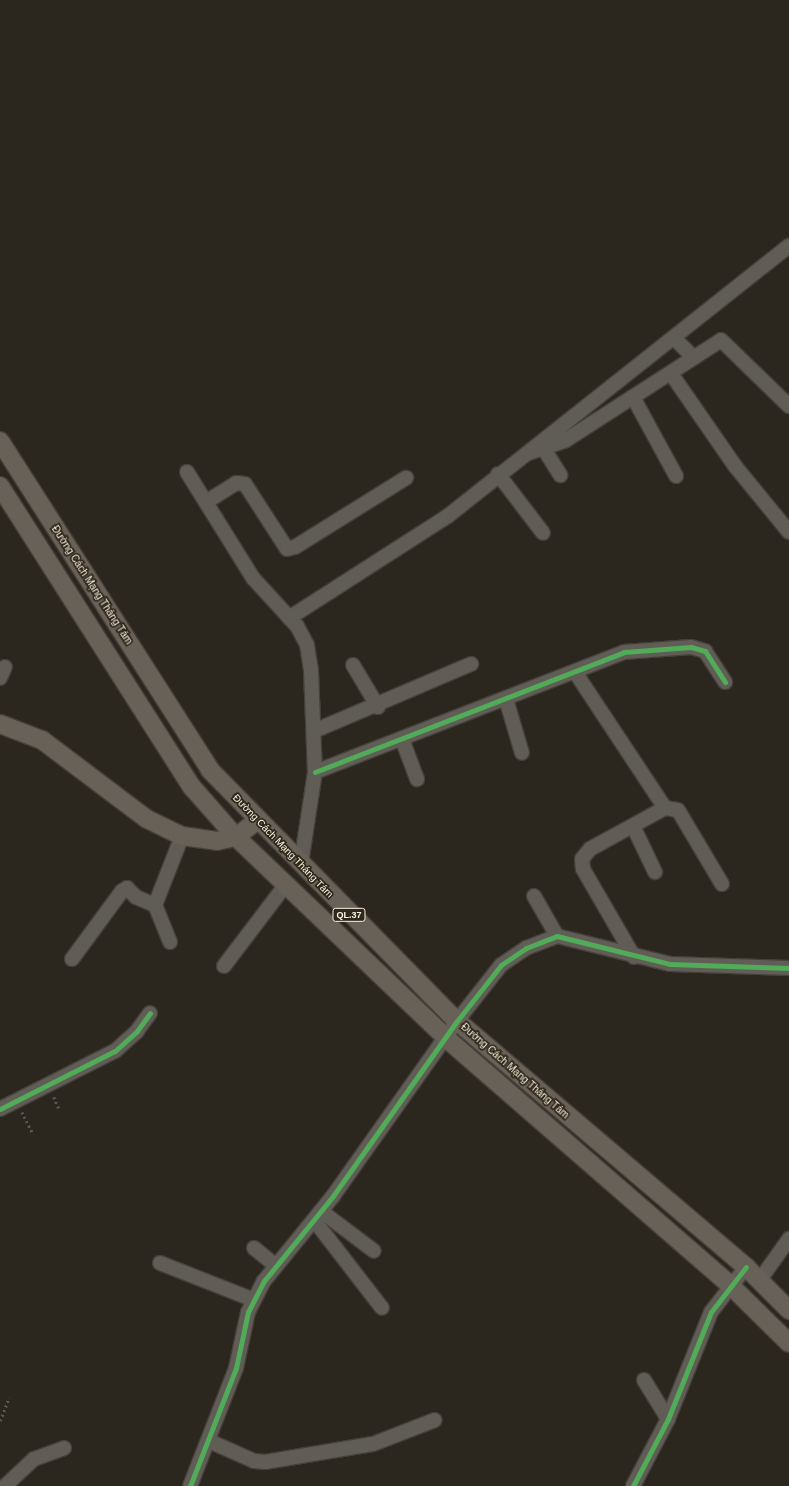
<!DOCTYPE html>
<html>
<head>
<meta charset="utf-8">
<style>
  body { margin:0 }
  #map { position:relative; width:789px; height:1486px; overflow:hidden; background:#2b261e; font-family:Arial,sans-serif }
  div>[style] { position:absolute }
  .path>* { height:2.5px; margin-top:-1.25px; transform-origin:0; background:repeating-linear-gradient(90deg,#5c5954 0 2px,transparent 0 5px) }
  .roads { filter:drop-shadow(1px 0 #45403a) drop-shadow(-1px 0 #45403a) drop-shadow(0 1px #45403a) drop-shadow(0 -1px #45403a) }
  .minor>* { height:14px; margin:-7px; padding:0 7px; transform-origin:7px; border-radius:7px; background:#605c56 }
  .major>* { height:18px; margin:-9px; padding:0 9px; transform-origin:9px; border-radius:9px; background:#676157 }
  .cycleway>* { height:5px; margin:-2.5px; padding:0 2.5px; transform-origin:2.5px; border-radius:2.5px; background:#51ab58 }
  span { translate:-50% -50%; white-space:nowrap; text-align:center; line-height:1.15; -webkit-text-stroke:3.5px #302719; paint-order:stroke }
  .shield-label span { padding:1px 3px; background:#302719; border:1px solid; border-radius:3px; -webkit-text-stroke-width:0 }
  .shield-label { font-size:9px; color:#f9f3e9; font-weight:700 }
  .street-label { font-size:10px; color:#f9f3e9 }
</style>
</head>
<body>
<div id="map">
  <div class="path">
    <div style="left:54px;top:1097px;width:15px;rotate:67deg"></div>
    <div style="left:22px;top:1112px;width:25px;rotate:63deg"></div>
    <div style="left:0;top:1421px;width:25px;rotate:-69deg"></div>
  </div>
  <div class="roads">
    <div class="minor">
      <div style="left:674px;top:338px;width:28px;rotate:45deg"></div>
      <div style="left:672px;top:375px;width:111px;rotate:55.3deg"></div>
      <div style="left:735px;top:466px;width:85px;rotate:50.7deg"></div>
      <div style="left:633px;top:397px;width:90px;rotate:61.4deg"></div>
      <div style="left:544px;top:449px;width:31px;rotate:58deg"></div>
      <div style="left:529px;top:453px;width:39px;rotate:-19deg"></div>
      <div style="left:566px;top:440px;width:184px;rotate:-32.8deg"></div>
      <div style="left:721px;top:340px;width:95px;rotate:44.1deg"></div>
      <div style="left:187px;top:472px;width:125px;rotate:58.1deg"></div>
      <div style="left:253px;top:578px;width:65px;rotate:47.5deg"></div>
      <div style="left:297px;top:626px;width:21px;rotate:62deg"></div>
      <div style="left:307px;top:645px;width:25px;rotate:81deg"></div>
      <div style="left:311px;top:670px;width:102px;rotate:87.8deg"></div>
      <div style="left:315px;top:772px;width:93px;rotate:98.7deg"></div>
      <div style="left:498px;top:474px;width:74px;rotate:52.7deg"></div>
      <div style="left:206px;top:502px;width:36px;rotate:-32deg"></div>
      <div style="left:236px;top:483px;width:9px;rotate:6deg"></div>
      <div style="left:245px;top:484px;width:77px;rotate:57.1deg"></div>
      <div style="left:287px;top:549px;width:8px;rotate:-14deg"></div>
      <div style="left:295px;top:547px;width:131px;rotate:-31.9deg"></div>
      <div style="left:289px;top:618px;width:189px;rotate:-32.7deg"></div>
      <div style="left:448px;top:516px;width:435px;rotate:-38.4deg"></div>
      <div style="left:353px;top:665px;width:49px;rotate:59.2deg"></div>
      <div style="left:575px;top:672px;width:163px;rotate:56.5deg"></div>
      <div style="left:0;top:678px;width:12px;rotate:-66deg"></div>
      <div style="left:506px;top:699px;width:56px;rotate:73.5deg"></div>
      <div style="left:314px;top:731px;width:171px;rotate:-23.1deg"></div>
      <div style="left:402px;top:739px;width:43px;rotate:69.4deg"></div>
      <div style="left:315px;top:772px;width:331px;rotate:-21.2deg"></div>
      <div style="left:624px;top:652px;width:67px;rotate:-4.3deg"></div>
      <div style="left:691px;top:647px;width:15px;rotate:16deg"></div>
      <div style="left:705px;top:651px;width:37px;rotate:57deg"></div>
      <div style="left:633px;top:826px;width:51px;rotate:64.4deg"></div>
      <div style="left:534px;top:896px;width:46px;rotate:60.1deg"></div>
      <div style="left:170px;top:942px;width:40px;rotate:-112deg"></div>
      <div style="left:155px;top:905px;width:74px;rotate:-68.6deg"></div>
      <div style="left:634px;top:957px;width:102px;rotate:-120.1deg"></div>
      <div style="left:583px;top:869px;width:10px;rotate:-96deg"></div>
      <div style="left:582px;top:859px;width:13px;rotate:-51deg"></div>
      <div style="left:590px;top:849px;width:85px;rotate:-28.7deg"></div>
      <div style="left:665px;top:808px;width:13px;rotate:9deg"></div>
      <div style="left:678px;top:810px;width:86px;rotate:59.3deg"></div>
      <div style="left:72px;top:959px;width:84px;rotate:-53.7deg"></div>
      <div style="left:122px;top:891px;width:6px;rotate:-31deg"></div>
      <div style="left:127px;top:888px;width:13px;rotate:45deg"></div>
      <div style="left:136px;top:897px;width:21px;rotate:23deg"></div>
      <div style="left:224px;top:966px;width:104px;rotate:-52.8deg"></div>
      <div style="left:0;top:1109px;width:129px;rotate:-26.8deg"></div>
      <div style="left:115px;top:1051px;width:30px;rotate:-42deg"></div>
      <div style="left:137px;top:1031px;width:22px;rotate:-54deg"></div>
      <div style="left:321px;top:1211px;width:66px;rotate:37deg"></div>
      <div style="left:314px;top:1220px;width:111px;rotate:52.3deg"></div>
      <div style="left:254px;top:1248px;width:28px;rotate:39deg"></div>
      <div style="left:160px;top:1263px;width:101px;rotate:21.5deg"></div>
      <div style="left:759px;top:1281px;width:52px;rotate:-54.5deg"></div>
      <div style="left:644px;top:1380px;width:46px;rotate:58.4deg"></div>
      <div style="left:209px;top:1441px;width:49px;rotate:24deg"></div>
      <div style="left:254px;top:1461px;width:11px;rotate:5deg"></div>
      <div style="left:265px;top:1462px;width:109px;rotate:-9.5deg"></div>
      <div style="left:373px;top:1444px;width:66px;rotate:-21.2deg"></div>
      <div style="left:5px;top:1486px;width:40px;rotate:-43deg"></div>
      <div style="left:34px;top:1459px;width:32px;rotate:-20deg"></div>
      <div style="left:190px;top:1486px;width:127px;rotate:-68.7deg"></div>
      <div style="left:236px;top:1368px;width:57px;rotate:-77.9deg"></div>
      <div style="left:248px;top:1312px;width:35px;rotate:-63deg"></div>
      <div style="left:264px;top:1281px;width:109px;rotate:-50.9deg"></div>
      <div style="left:333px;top:1196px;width:214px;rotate:-54.7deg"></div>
      <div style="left:457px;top:1021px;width:71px;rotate:-51.8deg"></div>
      <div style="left:501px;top:965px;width:30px;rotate:-34deg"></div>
      <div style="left:526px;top:948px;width:33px;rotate:-21deg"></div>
      <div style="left:557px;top:936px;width:116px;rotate:13.9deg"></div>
      <div style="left:670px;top:964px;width:119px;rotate:1.9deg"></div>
      <div style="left:633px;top:1486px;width:76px;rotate:-62.4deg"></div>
      <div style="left:668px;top:1419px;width:115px;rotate:-68.1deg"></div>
      <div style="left:711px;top:1312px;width:57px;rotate:-52.1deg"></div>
    </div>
    <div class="major">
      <div style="left:0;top:441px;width:390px;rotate:57.4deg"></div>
      <div style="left:210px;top:770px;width:352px;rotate:45.5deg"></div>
      <div style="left:457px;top:1021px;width:380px;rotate:40.4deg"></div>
      <div style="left:746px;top:1267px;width:61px;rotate:45deg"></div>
      <div style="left:0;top:486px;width:357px;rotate:57.5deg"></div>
      <div style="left:192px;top:787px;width:67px;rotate:48.7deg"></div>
      <div style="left:236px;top:837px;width:291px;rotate:43.7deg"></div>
      <div style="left:446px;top:1038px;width:378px;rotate:41deg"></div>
      <div style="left:731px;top:1286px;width:81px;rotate:44.5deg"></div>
      <div style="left:0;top:724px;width:45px;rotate:20.9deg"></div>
      <div style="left:42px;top:740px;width:131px;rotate:37deg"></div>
      <div style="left:147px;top:819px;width:39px;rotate:26deg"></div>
      <div style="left:182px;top:836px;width:35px;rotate:8deg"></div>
      <div style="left:217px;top:841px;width:19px;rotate:-12deg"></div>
      <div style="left:236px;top:837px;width:28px;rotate:-38deg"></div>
    </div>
  </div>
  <div class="cycleway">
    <div style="left:315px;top:772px;width:331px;rotate:-21.2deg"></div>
    <div style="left:624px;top:652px;width:67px;rotate:-4.3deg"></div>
    <div style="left:691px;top:647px;width:15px;rotate:16deg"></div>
    <div style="left:705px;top:651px;width:37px;rotate:57deg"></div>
    <div style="left:0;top:1109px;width:129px;rotate:-26.8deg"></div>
    <div style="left:115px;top:1051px;width:30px;rotate:-42deg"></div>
    <div style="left:137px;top:1031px;width:22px;rotate:-54deg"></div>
    <div style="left:190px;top:1486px;width:127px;rotate:-68.7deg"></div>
    <div style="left:236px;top:1368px;width:57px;rotate:-77.9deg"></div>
    <div style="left:248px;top:1312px;width:35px;rotate:-63deg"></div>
    <div style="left:264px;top:1281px;width:109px;rotate:-50.9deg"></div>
    <div style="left:333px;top:1196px;width:214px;rotate:-54.7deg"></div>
    <div style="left:457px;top:1021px;width:71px;rotate:-51.8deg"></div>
    <div style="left:501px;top:965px;width:30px;rotate:-34deg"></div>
    <div style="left:526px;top:948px;width:33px;rotate:-21deg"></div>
    <div style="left:557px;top:936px;width:116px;rotate:13.9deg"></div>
    <div style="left:670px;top:964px;width:119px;rotate:1.9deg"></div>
    <div style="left:633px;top:1486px;width:76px;rotate:-62.4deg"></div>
    <div style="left:668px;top:1419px;width:115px;rotate:-68.1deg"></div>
    <div style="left:711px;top:1312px;width:57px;rotate:-52.1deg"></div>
  </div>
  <div class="shield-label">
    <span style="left:349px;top:915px">QL.37</span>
  </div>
  <div class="street-label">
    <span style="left:92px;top:585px;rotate:57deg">Đường Cách Mạng Tháng Tám</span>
    <span style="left:283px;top:846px;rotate:46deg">Đường Cách Mạng Tháng Tám</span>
    <span style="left:515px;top:1071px;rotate:41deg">Đường Cách Mạng Tháng Tám</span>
  </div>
</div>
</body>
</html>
